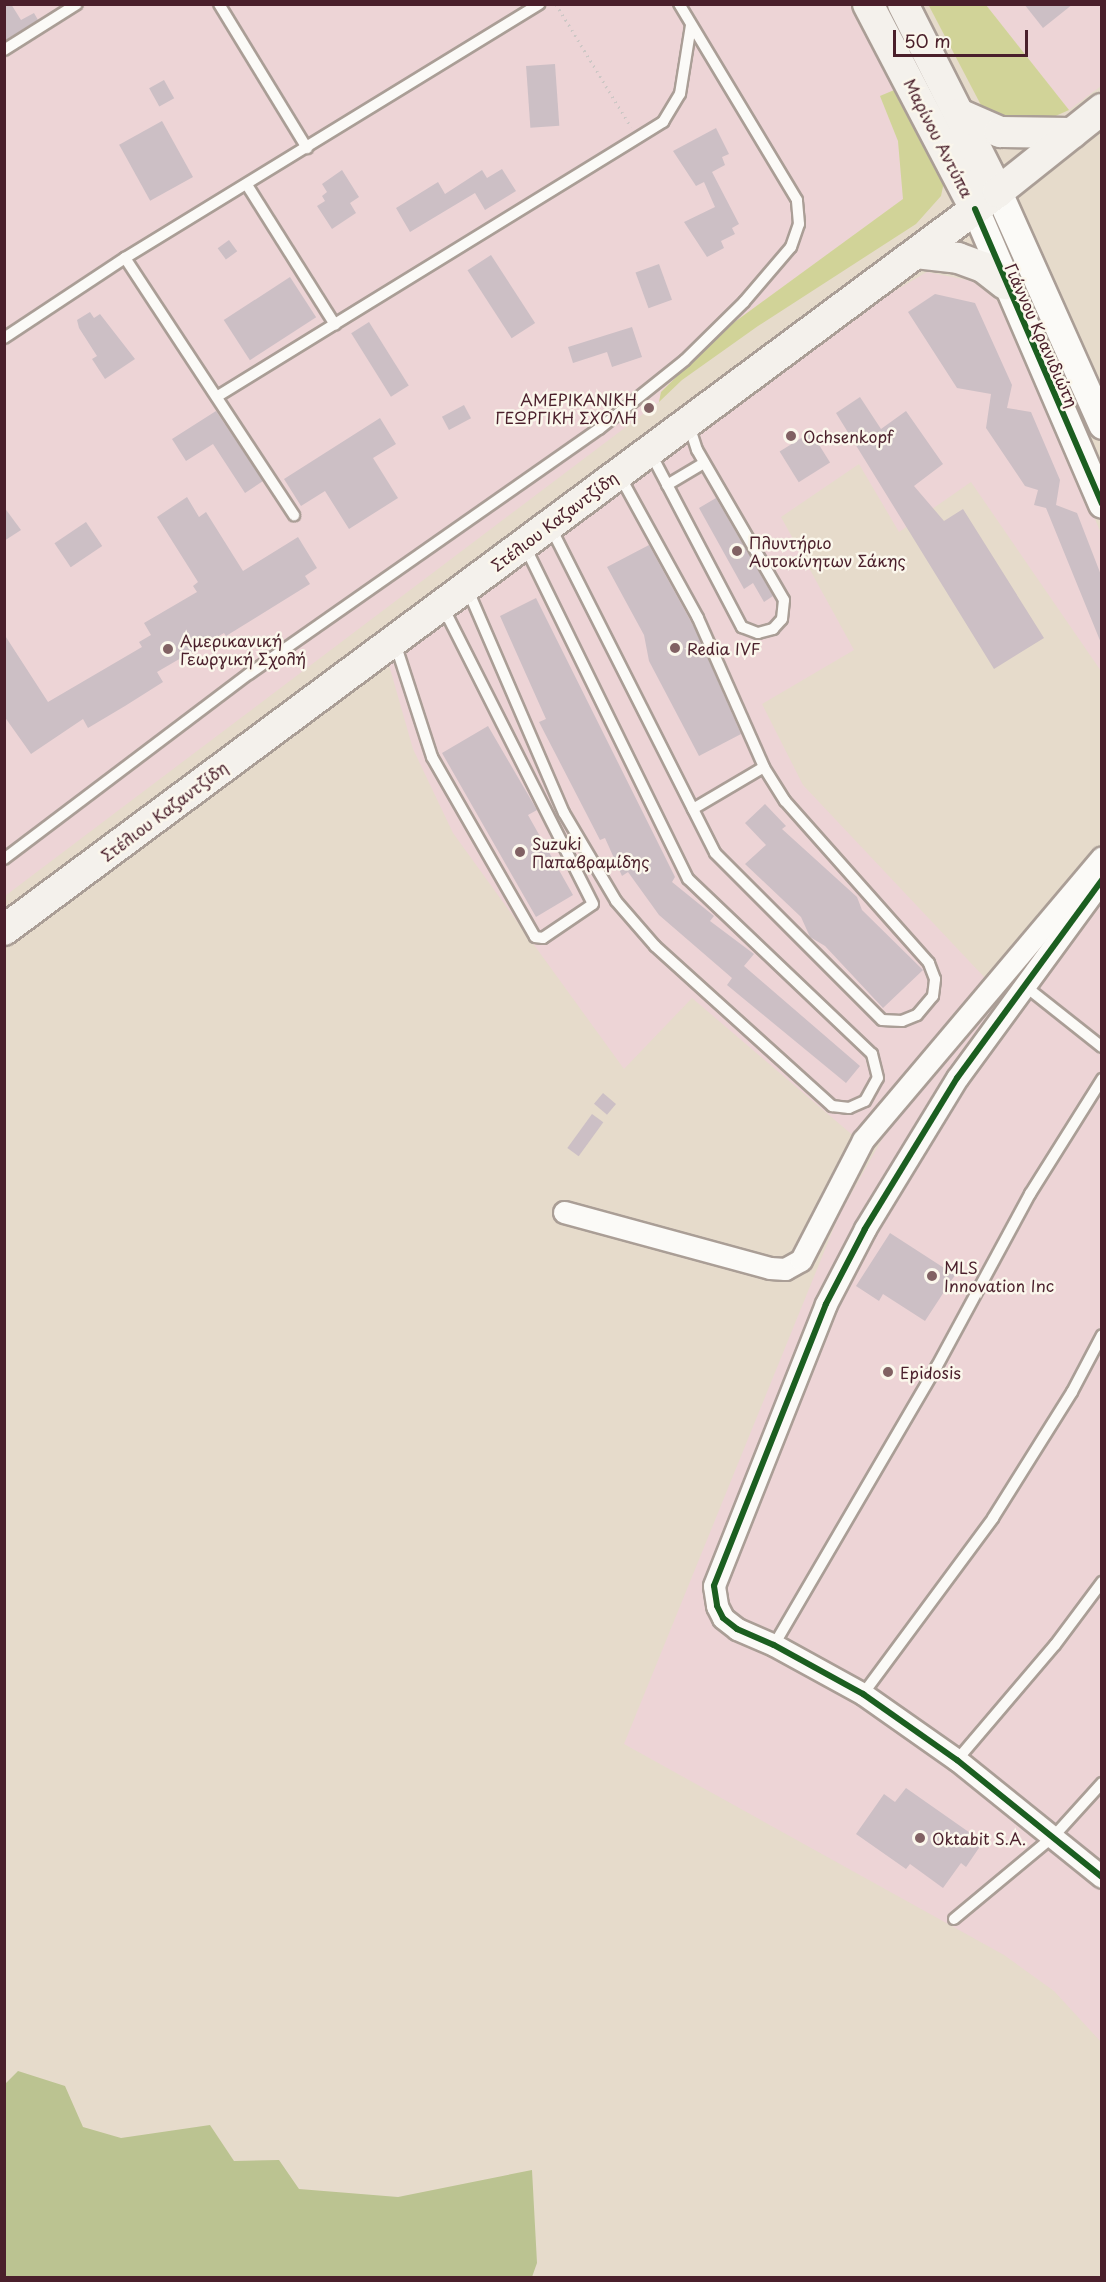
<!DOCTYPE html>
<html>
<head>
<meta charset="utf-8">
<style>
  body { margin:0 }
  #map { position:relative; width:1106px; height:2282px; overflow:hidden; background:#e6dbcb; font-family:"Playpen Sans",sans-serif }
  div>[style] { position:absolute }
  .built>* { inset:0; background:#edd4d6 }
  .green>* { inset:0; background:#d1d398 }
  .forest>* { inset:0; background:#bbc391 }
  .building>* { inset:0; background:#ccbfc5; transform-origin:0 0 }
  .path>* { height:3px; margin-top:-1.5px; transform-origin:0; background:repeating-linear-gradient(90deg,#cdc7c5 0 1.5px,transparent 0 6px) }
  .roads { filter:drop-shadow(2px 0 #aa9e96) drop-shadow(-2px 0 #aa9e96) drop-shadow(0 2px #aa9e96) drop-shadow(0 -2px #aa9e96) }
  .service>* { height:10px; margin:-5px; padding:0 5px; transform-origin:5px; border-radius:5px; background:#fbfaf7 }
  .minor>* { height:21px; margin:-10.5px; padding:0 10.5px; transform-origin:10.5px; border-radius:10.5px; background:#fbfaf7 }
  .tertiary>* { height:27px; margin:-13.5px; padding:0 13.5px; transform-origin:13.5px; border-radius:13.5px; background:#fbfaf7 }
  .secondary>* { height:30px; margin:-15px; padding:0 15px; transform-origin:15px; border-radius:15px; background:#f4f1ec }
  .cycleway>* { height:6px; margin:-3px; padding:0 3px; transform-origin:3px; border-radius:3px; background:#1b5e20 }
  .dots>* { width:16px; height:16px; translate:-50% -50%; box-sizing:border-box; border:3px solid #fbf7ec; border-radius:50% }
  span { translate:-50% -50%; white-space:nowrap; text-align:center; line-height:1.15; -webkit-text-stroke:5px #fbf7ec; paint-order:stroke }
  .street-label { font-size:16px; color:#4a1f2b }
  .poi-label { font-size:16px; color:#4a1f2b }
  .right { translate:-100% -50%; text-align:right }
  .left { translate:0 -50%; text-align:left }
  .frame { position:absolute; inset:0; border:6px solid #4a1f2b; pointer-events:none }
  .scale { position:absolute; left:893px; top:30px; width:135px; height:27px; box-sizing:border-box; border:3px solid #4a1f2b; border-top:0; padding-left:8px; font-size:18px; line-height:21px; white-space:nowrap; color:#4a1f2b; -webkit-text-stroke:4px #fbf7ec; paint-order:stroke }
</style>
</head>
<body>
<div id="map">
  <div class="built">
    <div style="clip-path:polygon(5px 5px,851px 5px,899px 88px,880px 96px,898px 141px,903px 199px,725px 329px,661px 392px,659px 402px,5px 896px)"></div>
    <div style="clip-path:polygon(986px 5px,1101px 5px,1101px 86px,1069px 110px)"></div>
    <div style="clip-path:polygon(927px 272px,972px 281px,1000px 302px,1101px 533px,1101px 671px,971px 482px,899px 532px,859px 464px,781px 517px,854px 650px,762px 704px,803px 785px,985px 978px,856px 1138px,692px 998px,624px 1069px,453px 833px,413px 749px,387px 658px,862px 310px)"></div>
    <div style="clip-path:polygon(1101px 891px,1101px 2042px,1054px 1991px,1004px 1955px,624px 1744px,839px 1215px,885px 1134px,1082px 894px)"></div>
  </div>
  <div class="green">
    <div style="clip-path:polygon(928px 4px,986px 5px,1069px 110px,1042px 122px,997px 117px,982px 107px)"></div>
    <div style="clip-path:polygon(899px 88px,945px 177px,941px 196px,916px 224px,758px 326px,682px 380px,659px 402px,661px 392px,725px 329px,903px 199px,898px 141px,880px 96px)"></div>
  </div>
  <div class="forest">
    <div style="clip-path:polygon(18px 2071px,65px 2086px,83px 2127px,121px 2138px,210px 2125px,234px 2161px,279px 2160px,299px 2189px,398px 2197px,532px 2170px,537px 2263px,532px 2277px,5px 2277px,5px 2084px)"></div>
  </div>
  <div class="building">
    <div style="clip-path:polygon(4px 4px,11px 4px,21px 20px,34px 13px,38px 20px,4px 41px)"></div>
    <div style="clip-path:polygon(1024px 4px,1073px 4px,1043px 28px)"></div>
    <div style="left:555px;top:64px;width:62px;height:29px;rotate:86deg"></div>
    <div style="left:164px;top:80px;width:21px;height:17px;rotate:61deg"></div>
    <div style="left:162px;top:121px;width:64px;height:49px;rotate:61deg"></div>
    <div style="clip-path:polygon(716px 128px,729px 154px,722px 157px,725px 165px,712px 172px,739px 224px,732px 228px,735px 234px,721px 241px,724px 248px,707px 257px,684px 222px,715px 207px,704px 182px,696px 186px,673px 151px)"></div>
    <div style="clip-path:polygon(502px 169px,516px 191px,485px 210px,475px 193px,410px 232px,396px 208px,438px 182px,445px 194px,482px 170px,487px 178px)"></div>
    <div style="clip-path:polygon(342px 170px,359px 197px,350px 203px,356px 213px,332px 229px,317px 206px,325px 201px,322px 196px,327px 192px,322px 184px)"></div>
    <div style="left:229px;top:240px;width:14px;height:14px;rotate:54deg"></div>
    <div style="left:491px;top:255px;width:81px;height:28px;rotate:57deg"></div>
    <div style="left:659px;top:264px;width:38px;height:25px;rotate:70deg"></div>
    <div style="left:290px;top:277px;width:48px;height:79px;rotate:57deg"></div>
    <div style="clip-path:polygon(935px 294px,975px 303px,1012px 385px,1007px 408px,1031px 412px,1060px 480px,1056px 505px,1077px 513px,1101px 575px,1101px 643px,1046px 508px,1034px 505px,1038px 490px,1025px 486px,986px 428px,991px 394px,957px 388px,908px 312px)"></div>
    <div style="clip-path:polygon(90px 312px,94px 318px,100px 314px,135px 359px,105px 379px,92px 359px,97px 356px,79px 328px,77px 320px)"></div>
    <div style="left:369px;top:322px;width:75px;height:21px;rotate:58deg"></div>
    <div style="clip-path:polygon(632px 327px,642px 357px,612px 367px,607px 352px,573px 363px,568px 347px)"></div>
    <div style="clip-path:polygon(860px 397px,881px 429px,906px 411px,943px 464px,914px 486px,944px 521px,963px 509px,1044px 638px,994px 669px,836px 413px)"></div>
    <div style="left:464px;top:405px;width:15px;height:25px;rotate:62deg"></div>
    <div style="clip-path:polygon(216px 411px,263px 481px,245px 493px,213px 444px,186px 461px,172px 439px)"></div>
    <div style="clip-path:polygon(380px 418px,396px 444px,373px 458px,398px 498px,349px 529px,325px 491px,301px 506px,284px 479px)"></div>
    <div style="left:811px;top:432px;width:36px;height:37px;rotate:58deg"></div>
    <div style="clip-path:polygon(187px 497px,199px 517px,206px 512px,243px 571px,298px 537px,317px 568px,305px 576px,310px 584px,226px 636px,224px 633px,157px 672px,163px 682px,125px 706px,88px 728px,83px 719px,31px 754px,4px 716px,4px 634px,48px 702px,142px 647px,139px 642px,151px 635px,144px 623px,197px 592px,193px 586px,198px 582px,157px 517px)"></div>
    <div style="clip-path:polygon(716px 498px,773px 596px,764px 602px,753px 583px,744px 589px,699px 508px)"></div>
    <div style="clip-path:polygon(4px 507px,21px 530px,4px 541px)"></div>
    <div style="left:86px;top:522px;width:29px;height:38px;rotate:56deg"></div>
    <div style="clip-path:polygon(649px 545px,695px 629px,741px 734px,699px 756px,649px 661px,644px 635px,607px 567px)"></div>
    <div style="clip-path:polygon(536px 598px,675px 877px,672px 882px,714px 916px,710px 921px,754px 954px,744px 966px,860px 1066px,846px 1083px,727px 985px,732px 978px,659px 915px,628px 872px,622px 876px,605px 838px,600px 840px,539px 722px,546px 719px,500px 616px)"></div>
    <div style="clip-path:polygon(488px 726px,537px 810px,528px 815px,573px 895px,536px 917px,442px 753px)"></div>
    <div style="clip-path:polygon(765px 804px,786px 826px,782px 829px,857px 897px,862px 910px,923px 970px,883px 1008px,825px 946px,810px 937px,801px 917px,745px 864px,766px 845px,745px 823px)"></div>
    <div style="left:603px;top:1093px;width:17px;height:14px;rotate:40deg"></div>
    <div style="left:592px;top:1114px;width:14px;height:42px;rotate:36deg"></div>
    <div style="clip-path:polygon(890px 1233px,955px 1275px,925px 1321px,883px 1294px,879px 1301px,856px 1286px)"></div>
    <div style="clip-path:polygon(906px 1788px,983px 1842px,966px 1867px,961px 1863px,943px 1888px,910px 1864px,906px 1869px,856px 1834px,884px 1794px,895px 1802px)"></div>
  </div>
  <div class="path">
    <div style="left:556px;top:4px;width:144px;rotate:58.6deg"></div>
  </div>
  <div class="roads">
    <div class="service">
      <div style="left:219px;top:4px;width:169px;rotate:58.6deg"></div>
      <div style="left:4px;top:50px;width:86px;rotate:-32.2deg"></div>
      <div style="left:247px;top:185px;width:165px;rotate:57.8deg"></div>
      <div style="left:125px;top:258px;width:308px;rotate:56.7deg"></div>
      <div style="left:4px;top:338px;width:145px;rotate:-33.5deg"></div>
      <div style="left:125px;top:258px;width:486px;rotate:-31.5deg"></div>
      <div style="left:218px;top:396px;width:523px;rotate:-31.62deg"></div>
      <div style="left:663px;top:122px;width:33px;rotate:-59deg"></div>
      <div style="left:680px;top:94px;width:70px;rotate:-80.9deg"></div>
      <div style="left:650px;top:452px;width:198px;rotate:62.3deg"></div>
      <div style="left:742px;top:627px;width:17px;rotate:21deg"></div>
      <div style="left:758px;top:633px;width:16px;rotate:-15deg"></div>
      <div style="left:773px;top:629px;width:13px;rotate:-48deg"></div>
      <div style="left:782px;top:619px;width:19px;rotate:-84deg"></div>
      <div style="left:784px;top:600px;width:173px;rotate:-120.1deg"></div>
      <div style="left:697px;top:450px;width:26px;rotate:-108deg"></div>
      <div style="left:667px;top:485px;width:43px;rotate:-30.7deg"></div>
      <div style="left:550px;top:526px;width:366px;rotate:63.2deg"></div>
      <div style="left:715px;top:853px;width:236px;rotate:45deg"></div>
      <div style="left:882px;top:1020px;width:20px;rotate:3deg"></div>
      <div style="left:902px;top:1021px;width:16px;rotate:-22deg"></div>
      <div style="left:917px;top:1015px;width:25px;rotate:-50deg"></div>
      <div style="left:933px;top:996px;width:17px;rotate:-83deg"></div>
      <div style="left:935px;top:979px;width:17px;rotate:-111deg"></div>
      <div style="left:929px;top:963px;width:217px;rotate:-131.6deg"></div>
      <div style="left:785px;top:801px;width:40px;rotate:-122deg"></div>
      <div style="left:764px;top:767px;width:163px;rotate:-113.9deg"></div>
      <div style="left:698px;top:618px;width:162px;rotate:-118.8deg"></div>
      <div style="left:467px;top:588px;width:245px;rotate:66.7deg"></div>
      <div style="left:564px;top:813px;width:102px;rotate:59.4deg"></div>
      <div style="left:616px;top:901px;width:60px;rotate:49.1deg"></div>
      <div style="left:655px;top:946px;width:239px;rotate:42.1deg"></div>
      <div style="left:832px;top:1106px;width:17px;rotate:7deg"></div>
      <div style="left:849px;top:1108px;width:17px;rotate:-24deg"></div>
      <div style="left:865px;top:1101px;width:26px;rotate:-61deg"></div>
      <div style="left:878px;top:1078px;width:25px;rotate:-104deg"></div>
      <div style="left:872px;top:1054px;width:254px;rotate:-136.4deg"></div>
      <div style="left:688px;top:879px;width:371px;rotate:-116.1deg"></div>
      <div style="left:395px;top:643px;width:120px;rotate:72deg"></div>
      <div style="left:432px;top:757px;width:207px;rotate:60.2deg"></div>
      <div style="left:535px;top:937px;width:8px;rotate:7deg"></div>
      <div style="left:543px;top:938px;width:60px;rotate:-34.2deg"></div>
      <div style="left:593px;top:904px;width:333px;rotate:-116.8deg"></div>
      <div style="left:693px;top:809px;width:82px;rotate:-30.6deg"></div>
      <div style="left:4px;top:859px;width:307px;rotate:-37.1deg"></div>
      <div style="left:249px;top:674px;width:427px;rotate:-35deg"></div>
      <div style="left:599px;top:429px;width:110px;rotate:-38.7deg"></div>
      <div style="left:685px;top:360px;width:83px;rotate:-44.5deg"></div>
      <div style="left:744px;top:302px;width:72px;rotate:-49.5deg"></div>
      <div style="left:791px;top:247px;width:24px;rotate:-71deg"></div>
      <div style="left:799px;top:224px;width:24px;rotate:-95deg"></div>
      <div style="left:797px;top:200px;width:229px;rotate:-121deg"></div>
      <div style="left:1025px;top:986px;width:98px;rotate:38.4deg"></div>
      <div style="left:774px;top:1645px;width:323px;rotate:-59.7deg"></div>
      <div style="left:937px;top:1366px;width:196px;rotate:-61.6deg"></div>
      <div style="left:1030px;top:1194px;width:136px;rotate:-57.9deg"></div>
      <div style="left:863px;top:1694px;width:219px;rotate:-53.5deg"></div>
      <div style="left:993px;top:1518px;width:149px;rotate:-57.9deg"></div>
      <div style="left:1072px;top:1392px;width:64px;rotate:-62.2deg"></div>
      <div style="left:957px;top:1760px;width:151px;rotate:-49.6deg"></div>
      <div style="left:1055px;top:1645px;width:79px;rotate:-53.3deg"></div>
      <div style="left:954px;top:1919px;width:130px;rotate:-39.7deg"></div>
      <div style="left:1054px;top:1836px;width:72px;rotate:-47.8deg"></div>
    </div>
    <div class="minor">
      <div style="left:1102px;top:880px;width:245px;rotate:126.2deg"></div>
      <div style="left:957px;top:1078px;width:177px;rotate:121.4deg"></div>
      <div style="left:865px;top:1229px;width:85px;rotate:117.5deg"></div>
      <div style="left:826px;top:1304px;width:303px;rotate:111.7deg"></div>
      <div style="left:714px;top:1586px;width:20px;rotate:81deg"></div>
      <div style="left:717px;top:1606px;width:13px;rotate:63deg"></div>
      <div style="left:723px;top:1618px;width:18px;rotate:38deg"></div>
      <div style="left:737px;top:1629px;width:40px;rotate:23.4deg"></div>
      <div style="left:774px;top:1645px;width:102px;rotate:28.8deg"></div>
      <div style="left:863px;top:1694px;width:115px;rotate:35.1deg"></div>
      <div style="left:957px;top:1760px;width:186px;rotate:38.9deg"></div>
      <div style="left:564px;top:1212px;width:213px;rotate:15.2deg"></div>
      <div style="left:770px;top:1268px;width:15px;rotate:4deg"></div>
      <div style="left:785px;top:1269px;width:18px;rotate:-29deg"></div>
      <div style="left:801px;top:1260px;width:135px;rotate:-62.7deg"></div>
      <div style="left:863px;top:1140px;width:370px;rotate:-49.8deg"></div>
    </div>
    <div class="tertiary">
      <div style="left:998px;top:192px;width:255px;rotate:65.9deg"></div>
      <div style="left:975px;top:209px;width:321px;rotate:66.7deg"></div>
    </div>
    <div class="secondary">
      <div style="left:868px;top:4px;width:231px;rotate:62.4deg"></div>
      <div style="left:903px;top:4px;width:211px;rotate:63.2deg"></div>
      <div style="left:959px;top:114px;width:45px;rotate:23.7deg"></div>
      <div style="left:1000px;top:132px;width:72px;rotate:0.8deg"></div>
      <div style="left:916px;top:253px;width:42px;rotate:6.8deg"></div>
      <div style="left:958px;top:258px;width:27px;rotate:20deg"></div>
      <div style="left:983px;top:267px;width:28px;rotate:38deg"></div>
      <div style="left:4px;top:930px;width:1238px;rotate:-36.59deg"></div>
      <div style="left:998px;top:192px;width:133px;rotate:-38.6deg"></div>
    </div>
  </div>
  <div class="cycleway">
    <div style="left:975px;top:209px;width:321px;rotate:66.7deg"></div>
    <div style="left:1102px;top:880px;width:245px;rotate:126.2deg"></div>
    <div style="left:957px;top:1078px;width:177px;rotate:121.4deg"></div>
    <div style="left:865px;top:1229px;width:85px;rotate:117.5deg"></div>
    <div style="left:826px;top:1304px;width:303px;rotate:111.7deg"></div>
    <div style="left:714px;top:1586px;width:20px;rotate:81deg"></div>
    <div style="left:717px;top:1606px;width:13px;rotate:63deg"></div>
    <div style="left:723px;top:1618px;width:18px;rotate:38deg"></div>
    <div style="left:737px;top:1629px;width:40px;rotate:23.4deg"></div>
    <div style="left:774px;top:1645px;width:102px;rotate:28.8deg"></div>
    <div style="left:863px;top:1694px;width:115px;rotate:35.1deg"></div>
    <div style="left:957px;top:1760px;width:186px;rotate:38.9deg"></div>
  </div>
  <div class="dots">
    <div style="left:649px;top:408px;background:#816163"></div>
    <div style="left:791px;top:436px;background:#816163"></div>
    <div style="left:737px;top:551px;background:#816163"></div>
    <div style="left:675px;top:648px;background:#816163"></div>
    <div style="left:168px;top:649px;background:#816163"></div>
    <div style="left:520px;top:852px;background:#816163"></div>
    <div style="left:932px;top:1276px;background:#816163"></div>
    <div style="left:888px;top:1372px;background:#816163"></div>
    <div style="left:920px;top:1838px;background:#816163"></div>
  </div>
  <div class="street-label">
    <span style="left:939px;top:138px;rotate:63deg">Μαρίνου Αντύπα</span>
    <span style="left:1042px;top:335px;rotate:66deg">Γιάννου Κρανιδιώτη</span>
    <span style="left:554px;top:521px;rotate:-37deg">Στέλιου Καζαντζίδη</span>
    <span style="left:164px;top:811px;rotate:-37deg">Στέλιου Καζαντζίδη</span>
  </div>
  <div class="poi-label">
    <span class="right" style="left:637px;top:408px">ΑΜΕΡΙΚΑΝΙΚΗ<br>ΓΕΩΡΓΙΚΗ ΣΧΟΛΗ</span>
    <span class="left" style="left:803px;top:436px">Ochsenkopf</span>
    <span class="left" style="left:749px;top:551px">Πλυντήριο<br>Αυτοκίνητων Σάκης</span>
    <span class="left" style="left:180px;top:649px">Αμερικανική<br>Γεωργική Σχολή</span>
    <span class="left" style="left:687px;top:648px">Redia IVF</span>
    <span class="left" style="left:532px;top:852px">Suzuki<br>Παπαβραμίδης</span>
    <span class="left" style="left:944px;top:1276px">MLS<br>Innovation Inc</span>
    <span class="left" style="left:900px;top:1372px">Epidosis</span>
    <span class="left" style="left:932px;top:1838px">Oktabit S.A.</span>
  </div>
  <div class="frame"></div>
  <div class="scale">50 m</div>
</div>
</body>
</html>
